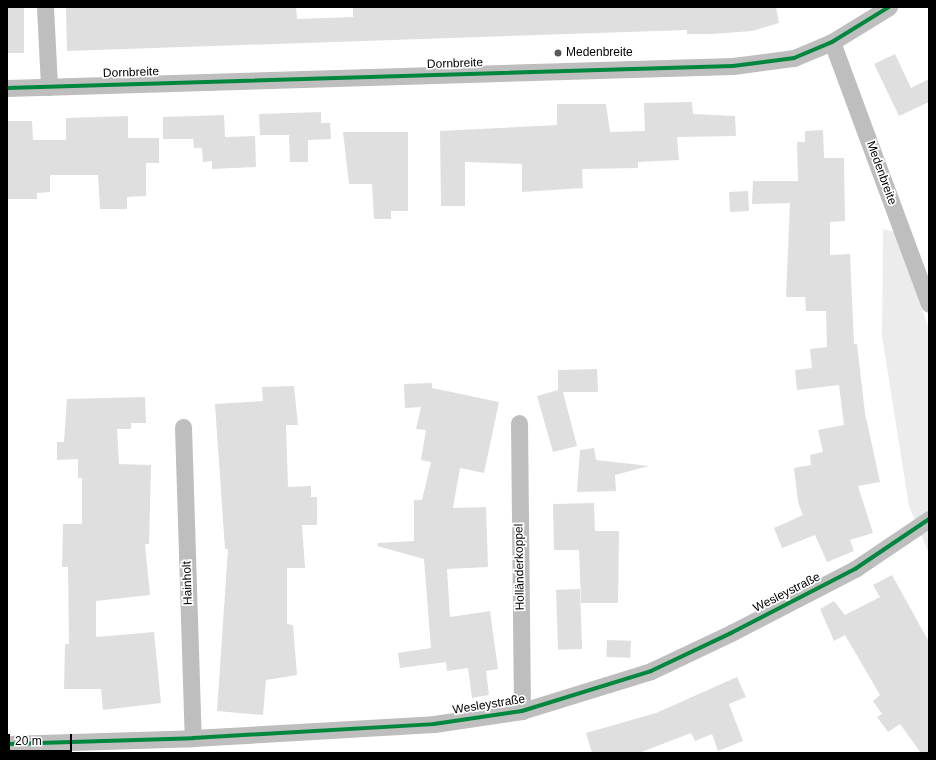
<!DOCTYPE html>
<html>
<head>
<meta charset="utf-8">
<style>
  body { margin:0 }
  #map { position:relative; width:936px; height:760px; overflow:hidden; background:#fff; font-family:Arial,sans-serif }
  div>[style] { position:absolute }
  .green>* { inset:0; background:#ececec }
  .building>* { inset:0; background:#dfdfdf; transform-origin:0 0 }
  .street>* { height:17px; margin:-8.5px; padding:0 8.5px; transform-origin:8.5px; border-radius:8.5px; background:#bebebe }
  .cycleway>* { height:4px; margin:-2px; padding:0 2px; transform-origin:2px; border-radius:2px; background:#00873e }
  .dots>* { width:11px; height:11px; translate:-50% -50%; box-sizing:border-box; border:2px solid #fff; border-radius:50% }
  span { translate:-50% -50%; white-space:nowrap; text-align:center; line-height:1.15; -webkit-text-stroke:3.5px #fff; paint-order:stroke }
  .poi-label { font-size:12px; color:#000 }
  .left { translate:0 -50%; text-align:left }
  .street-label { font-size:12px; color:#000 }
  .frame { position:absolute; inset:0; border:8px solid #000; pointer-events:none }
  .scale { position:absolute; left:8px; top:734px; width:64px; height:18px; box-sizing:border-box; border:2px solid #000; border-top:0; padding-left:5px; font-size:12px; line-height:14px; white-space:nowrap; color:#000; -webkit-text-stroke:3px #fff; paint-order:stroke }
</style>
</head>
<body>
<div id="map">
  <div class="green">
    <div style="clip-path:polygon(883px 229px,895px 232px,929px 329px,929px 554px,909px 506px,882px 336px)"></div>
  </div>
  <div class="building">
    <div style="left:7px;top:7px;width:17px;height:46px"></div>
    <div style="clip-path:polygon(66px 7px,296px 7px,297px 19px,353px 17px,353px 7px,776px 7px,779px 23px,752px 31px,712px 34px,687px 34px,687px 30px,67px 51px)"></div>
    <div style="clip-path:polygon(895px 54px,911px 88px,929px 79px,929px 102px,899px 116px,874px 64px)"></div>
    <div style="clip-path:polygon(692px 102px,693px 114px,735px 116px,736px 136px,677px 137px,679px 160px,638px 162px,638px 168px,582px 169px,583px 188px,522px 192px,522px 164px,465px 162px,465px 206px,441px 206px,440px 131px,557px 125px,557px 104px,606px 104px,610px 132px,645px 131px,644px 103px)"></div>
    <div style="clip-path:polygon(321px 112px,321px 123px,330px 123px,331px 139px,308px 140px,308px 162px,290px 162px,289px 135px,260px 135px,259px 114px)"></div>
    <div style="clip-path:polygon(224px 115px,225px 137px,255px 136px,256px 167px,212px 169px,212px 161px,203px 162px,202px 148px,194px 148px,193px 139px,163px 139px,163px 117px)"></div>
    <div style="clip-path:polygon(128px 116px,128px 138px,159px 138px,159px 163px,146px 163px,146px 196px,127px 197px,127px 209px,100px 209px,98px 175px,50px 175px,50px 192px,37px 193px,37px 199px,7px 199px,7px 121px,32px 121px,33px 140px,66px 140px,66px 118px)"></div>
    <div style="clip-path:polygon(823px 130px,824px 158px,844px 158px,845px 221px,830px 222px,830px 255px,850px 254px,854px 344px,857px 344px,865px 413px,880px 482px,858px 486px,873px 533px,850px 540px,854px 551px,827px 562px,815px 535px,782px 548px,774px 528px,803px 515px,798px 502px,794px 468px,811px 465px,810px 455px,823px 452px,818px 430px,844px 425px,839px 385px,797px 390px,795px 370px,812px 368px,810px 349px,827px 347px,826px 311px,806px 311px,805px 297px,786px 297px,790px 203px,752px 204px,753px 181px,798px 181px,797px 142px,805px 142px,805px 131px)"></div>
    <div style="clip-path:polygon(343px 132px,408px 132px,408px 211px,391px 211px,391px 219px,374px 219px,372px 184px,349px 184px)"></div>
    <div style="left:748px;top:191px;width:20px;height:19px;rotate:87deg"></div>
    <div style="clip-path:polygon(597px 369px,598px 392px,563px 392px,577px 446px,553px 452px,537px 396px,558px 390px,558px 370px)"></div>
    <div style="clip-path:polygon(432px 383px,432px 388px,499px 402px,484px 473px,460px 468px,453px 508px,486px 507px,488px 567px,447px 569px,450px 617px,490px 611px,498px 669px,486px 671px,489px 695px,472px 698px,468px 668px,447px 671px,446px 662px,400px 668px,398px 653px,431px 648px,424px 559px,377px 546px,378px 543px,414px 541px,414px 500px,422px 500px,431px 462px,421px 460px,426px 430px,416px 429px,421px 407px,405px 408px,404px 384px)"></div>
    <div style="clip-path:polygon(294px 386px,298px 425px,286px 425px,288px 487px,311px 486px,311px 497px,317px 497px,317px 525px,302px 525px,305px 568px,287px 568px,287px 624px,293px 625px,297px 675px,266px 680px,263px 715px,217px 711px,228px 549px,225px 549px,215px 404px,263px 401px,262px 387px)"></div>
    <div style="clip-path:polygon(145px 397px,146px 423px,131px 423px,131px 429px,117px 429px,119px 464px,151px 465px,149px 544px,145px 544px,150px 595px,96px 601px,96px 637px,154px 632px,161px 703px,103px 710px,101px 689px,64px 689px,65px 644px,69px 644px,68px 567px,62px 567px,63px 524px,82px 524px,82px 478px,78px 478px,78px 459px,57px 460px,57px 442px,64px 442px,67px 399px)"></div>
    <div style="clip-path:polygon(594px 448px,596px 460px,649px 466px,615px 475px,616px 491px,577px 492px,580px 450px)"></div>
    <div style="clip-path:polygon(594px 503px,595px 531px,619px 531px,618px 603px,581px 603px,579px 550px,554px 550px,553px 504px)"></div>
    <div style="clip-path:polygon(892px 575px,929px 642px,929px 753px,921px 753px,900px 724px,888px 732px,877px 717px,882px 714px,873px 701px,880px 695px,845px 635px,834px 641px,820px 609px,834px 601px,845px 615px,880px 597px,873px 585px)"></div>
    <div style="left:580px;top:589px;width:60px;height:24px;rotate:88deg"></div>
    <div style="left:607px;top:640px;width:24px;height:17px;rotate:2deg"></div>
    <div style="clip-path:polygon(737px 677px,746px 697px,729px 704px,743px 741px,718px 751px,712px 734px,695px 741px,691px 733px,639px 753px,592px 753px,586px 733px,656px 713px)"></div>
  </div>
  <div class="street">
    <div style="left:45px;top:7px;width:80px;rotate:87.1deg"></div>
    <div style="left:832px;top:42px;width:279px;rotate:69.7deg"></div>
    <div style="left:7px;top:88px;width:726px;rotate:-1.74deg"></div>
    <div style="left:733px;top:66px;width:62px;rotate:-7.5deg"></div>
    <div style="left:794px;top:58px;width:41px;rotate:-22.8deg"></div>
    <div style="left:832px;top:42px;width:67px;rotate:-31.6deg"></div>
    <div style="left:519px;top:423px;width:288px;rotate:89.4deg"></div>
    <div style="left:183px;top:427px;width:311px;rotate:88.2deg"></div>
    <div style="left:7px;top:744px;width:186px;rotate:-1.8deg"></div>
    <div style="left:193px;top:738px;width:241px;rotate:-3.3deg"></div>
    <div style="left:434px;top:724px;width:89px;rotate:-8.4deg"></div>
    <div style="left:522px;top:711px;width:135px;rotate:-17.2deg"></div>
    <div style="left:651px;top:671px;width:89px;rotate:-25.4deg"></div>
    <div style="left:731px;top:633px;width:140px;rotate:-27.3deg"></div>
    <div style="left:855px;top:569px;width:89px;rotate:-34deg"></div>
  </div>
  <div class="cycleway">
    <div style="left:7px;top:88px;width:726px;rotate:-1.74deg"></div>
    <div style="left:733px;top:66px;width:62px;rotate:-7.5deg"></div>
    <div style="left:794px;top:58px;width:41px;rotate:-22.8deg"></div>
    <div style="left:832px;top:42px;width:67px;rotate:-31.6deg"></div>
    <div style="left:7px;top:744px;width:186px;rotate:-1.8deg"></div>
    <div style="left:193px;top:738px;width:241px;rotate:-3.3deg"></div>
    <div style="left:434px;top:724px;width:89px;rotate:-8.4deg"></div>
    <div style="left:522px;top:711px;width:135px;rotate:-17.2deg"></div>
    <div style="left:651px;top:671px;width:89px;rotate:-25.4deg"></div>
    <div style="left:731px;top:633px;width:140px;rotate:-27.3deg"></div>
    <div style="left:855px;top:569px;width:89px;rotate:-34deg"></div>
  </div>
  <div class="dots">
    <div style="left:558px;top:53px;background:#595959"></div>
  </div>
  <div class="poi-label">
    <span class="left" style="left:566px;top:53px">Medenbreite</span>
  </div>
  <div class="street-label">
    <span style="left:455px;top:64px;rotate:-2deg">Dornbreite</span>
    <span style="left:131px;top:73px;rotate:-2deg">Dornbreite</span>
    <span style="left:881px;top:173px;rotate:70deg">Medenbreite</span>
    <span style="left:520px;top:567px;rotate:-91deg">Holländerkoppel</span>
    <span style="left:188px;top:583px;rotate:-92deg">Hainholt</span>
    <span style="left:787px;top:593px;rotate:-27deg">Wesleystraße</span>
    <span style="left:489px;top:705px;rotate:-9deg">Wesleystraße</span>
  </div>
  <div class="frame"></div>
  <div class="scale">20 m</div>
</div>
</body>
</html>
